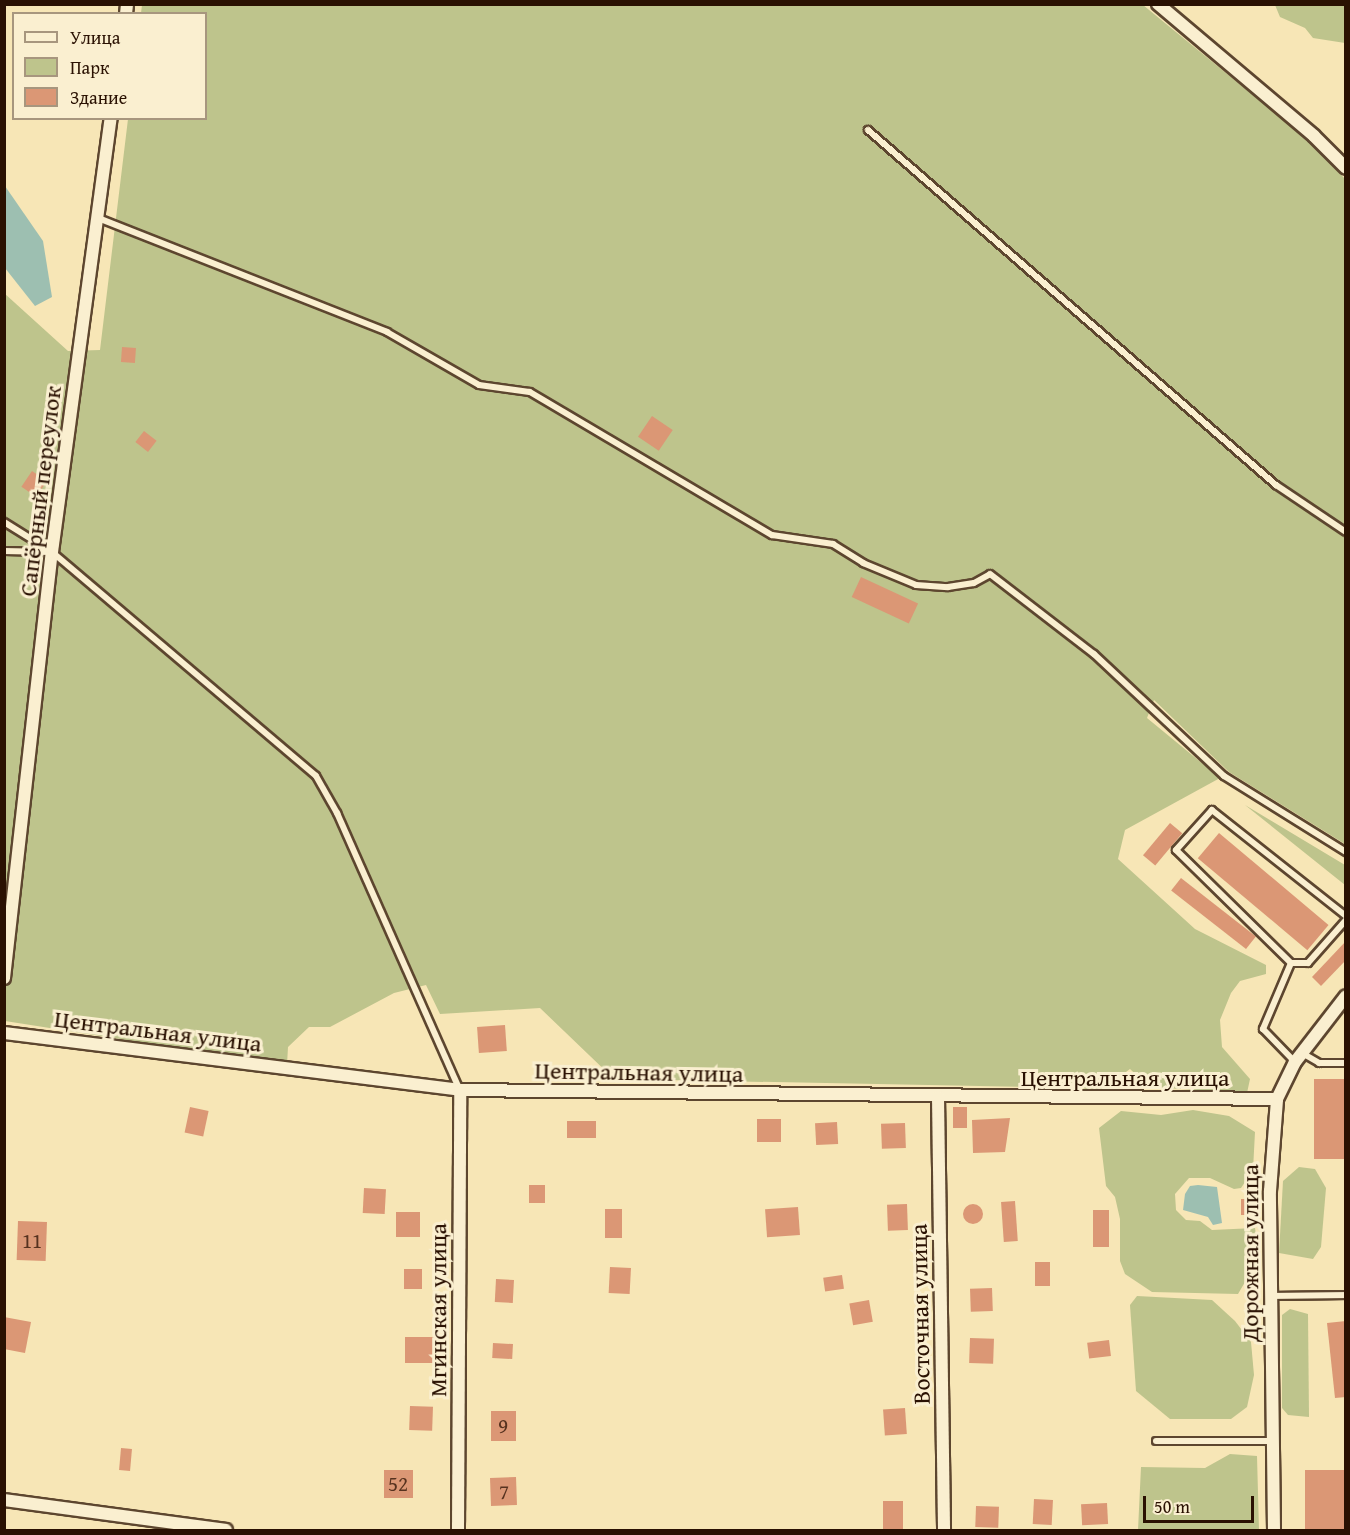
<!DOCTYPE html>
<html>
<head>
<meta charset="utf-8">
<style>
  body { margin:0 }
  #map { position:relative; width:1350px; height:1535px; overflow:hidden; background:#f7e6b6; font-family:"Gentium Book Plus",serif }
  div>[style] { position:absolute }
  .green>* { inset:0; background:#bec48c }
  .water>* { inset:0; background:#9dbfb1 }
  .building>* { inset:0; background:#db9775; transform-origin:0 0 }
  .round { border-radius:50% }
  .roads { filter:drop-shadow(2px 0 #5d462f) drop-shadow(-2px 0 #5d462f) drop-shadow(0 2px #5d462f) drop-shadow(0 -2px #5d462f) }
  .service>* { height:6px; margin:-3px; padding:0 3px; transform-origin:3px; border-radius:3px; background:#faefd0 }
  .minor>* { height:12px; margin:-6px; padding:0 6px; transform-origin:6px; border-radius:6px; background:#faefd0 }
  span { translate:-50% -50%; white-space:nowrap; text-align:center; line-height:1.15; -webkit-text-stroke:6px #faefd0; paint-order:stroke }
  .number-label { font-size:21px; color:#56321f }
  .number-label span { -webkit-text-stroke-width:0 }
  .street-label { font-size:24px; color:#2a1102 }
  .frame { position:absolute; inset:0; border:6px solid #2a1102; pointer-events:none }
  .legend { position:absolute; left:12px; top:12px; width:195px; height:108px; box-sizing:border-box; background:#faefd0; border:2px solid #a7967e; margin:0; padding:8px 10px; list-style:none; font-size:18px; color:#2a1102 }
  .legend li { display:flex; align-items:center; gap:12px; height:30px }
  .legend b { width:30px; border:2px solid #a7967e }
  .scale { position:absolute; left:1143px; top:1496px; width:111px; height:27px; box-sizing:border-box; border:3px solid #2a1102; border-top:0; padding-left:8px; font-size:18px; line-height:21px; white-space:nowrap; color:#2a1102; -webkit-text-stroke:4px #faefd0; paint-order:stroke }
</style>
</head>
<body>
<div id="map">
  <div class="green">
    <div style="clip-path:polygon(142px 5px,1143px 5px,1310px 142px,1345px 179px,1345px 844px,1229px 772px,1154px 700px,1147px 718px,1220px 778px,1125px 830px,1118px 859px,1195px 929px,1266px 965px,1266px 974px,1240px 981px,1231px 993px,1220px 1020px,1222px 1047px,1250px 1079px,1247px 1093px,1149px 1087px,1130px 1069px,1099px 1092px,1082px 1088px,614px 1079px,540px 1008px,440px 1014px,426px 985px,394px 993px,330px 1027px,309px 1027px,288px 1047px,287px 1065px,5px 1021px,4px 293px,68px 351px,100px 350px,128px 119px,206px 118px,206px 14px,141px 13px)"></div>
    <div style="clip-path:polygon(1275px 5px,1345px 5px,1345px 43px,1313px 38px,1305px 28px,1280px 17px)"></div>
    <div style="clip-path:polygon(1245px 805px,1345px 865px,1345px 904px,1345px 885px)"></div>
    <div style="clip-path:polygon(1193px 1110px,1229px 1116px,1255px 1132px,1253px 1170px,1241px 1188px,1234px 1189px,1210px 1178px,1189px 1178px,1175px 1194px,1176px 1210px,1186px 1220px,1200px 1221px,1212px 1230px,1255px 1228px,1258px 1248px,1252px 1270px,1238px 1294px,1152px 1292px,1125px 1274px,1120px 1261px,1120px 1219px,1115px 1197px,1106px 1186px,1099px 1128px,1121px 1111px,1161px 1115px)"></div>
    <div style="clip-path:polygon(1299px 1167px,1315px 1169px,1326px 1188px,1321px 1247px,1313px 1259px,1279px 1253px,1283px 1181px)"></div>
    <div style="clip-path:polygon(1137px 1296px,1212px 1300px,1235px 1321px,1251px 1342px,1254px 1375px,1247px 1407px,1231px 1419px,1170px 1419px,1136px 1391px,1130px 1305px)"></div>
    <div style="clip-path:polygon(1290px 1309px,1308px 1314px,1309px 1417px,1288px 1415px,1282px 1408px,1282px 1315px)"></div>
    <div style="clip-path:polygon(1230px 1454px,1257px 1456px,1259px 1530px,1138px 1530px,1141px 1467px,1205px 1468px)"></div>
  </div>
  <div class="water">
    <div style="clip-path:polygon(5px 186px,43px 241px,52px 297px,35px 306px,5px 268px)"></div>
    <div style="clip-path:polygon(1198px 1185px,1217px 1187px,1222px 1223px,1213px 1225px,1208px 1217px,1183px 1210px,1185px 1194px,1190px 1186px)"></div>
  </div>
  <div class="building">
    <div style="left:122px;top:347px;width:14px;height:15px;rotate:4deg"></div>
    <div style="left:652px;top:416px;width:25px;height:25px;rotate:34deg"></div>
    <div style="left:144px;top:431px;width:16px;height:14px;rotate:38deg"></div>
    <div style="left:32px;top:471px;width:18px;height:19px;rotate:34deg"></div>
    <div style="left:861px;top:577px;width:63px;height:22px;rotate:25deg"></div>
    <div style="left:1170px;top:823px;width:16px;height:42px;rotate:40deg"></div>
    <div style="left:1219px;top:833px;width:143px;height:33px;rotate:40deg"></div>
    <div style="left:1181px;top:878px;width:95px;height:16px;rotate:38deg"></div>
    <div style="clip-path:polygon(1346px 941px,1346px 960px,1321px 986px,1312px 977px)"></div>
    <div style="left:505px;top:1025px;width:26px;height:28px;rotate:86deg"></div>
    <div style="left:1314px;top:1079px;width:32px;height:80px"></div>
    <div style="left:190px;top:1107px;width:19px;height:26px;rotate:12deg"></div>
    <div style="left:953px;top:1107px;width:14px;height:21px"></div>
    <div style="clip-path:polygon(1010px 1118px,1005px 1152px,973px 1153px,972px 1120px)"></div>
    <div style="left:757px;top:1119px;width:24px;height:23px"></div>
    <div style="left:567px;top:1121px;width:29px;height:17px"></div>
    <div style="left:837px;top:1122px;width:22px;height:22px;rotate:87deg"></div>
    <div style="left:905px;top:1123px;width:25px;height:24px;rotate:88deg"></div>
    <div style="left:529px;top:1185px;width:16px;height:18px"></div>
    <div style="left:364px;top:1188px;width:22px;height:25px;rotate:3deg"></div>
    <div style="left:1241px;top:1199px;width:12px;height:16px"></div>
    <div style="left:1015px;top:1201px;width:40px;height:14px;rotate:86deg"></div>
    <div class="round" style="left:963px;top:1204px;width:20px;height:20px"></div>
    <div style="left:907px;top:1204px;width:26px;height:20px;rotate:88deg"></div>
    <div style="left:798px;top:1207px;width:28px;height:33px;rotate:86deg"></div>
    <div style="left:605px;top:1209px;width:17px;height:29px"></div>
    <div style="left:1093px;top:1210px;width:16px;height:37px"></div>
    <div style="left:420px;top:1212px;width:25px;height:24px;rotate:90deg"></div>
    <div style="left:18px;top:1221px;width:29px;height:39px;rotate:2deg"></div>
    <div style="left:1035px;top:1262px;width:15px;height:24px"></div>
    <div style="left:610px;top:1267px;width:21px;height:26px;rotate:3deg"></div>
    <div style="left:404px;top:1269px;width:18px;height:20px"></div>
    <div style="left:842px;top:1275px;width:14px;height:19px;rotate:82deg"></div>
    <div style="left:496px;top:1279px;width:18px;height:23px;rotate:3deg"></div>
    <div style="left:992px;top:1288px;width:23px;height:22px;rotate:88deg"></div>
    <div style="left:869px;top:1300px;width:22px;height:20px;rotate:80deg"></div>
    <div style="clip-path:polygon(4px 1317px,31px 1322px,25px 1353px,4px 1349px)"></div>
    <div style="clip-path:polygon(1346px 1321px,1346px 1397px,1335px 1398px,1327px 1323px)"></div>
    <div style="left:405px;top:1337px;width:31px;height:26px"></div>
    <div style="left:970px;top:1338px;width:24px;height:25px;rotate:2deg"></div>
    <div style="left:1109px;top:1340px;width:16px;height:22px;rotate:83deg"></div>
    <div style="left:493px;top:1343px;width:20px;height:15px;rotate:3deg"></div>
    <div style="left:410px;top:1406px;width:23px;height:24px;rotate:2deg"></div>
    <div style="left:905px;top:1408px;width:26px;height:22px;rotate:86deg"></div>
    <div style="left:516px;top:1411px;width:30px;height:25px;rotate:90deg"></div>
    <div style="left:121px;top:1448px;width:11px;height:22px;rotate:5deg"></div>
    <div style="left:384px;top:1470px;width:29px;height:28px"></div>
    <div style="left:1346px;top:1470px;width:60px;height:41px;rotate:90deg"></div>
    <div style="left:516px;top:1477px;width:28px;height:26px;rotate:88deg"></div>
    <div style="left:1034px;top:1499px;width:19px;height:25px;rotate:3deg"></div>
    <div style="left:883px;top:1501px;width:20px;height:29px"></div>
    <div style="left:1107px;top:1503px;width:21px;height:26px;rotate:87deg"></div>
    <div style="left:976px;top:1506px;width:23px;height:21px;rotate:2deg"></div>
  </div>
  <div class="roads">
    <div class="service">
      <div style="left:868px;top:130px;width:541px;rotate:41.03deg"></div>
      <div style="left:1276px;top:485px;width:84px;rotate:33.9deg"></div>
      <div style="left:98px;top:218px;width:311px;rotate:21.5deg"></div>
      <div style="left:387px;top:332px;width:106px;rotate:29.9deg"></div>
      <div style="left:479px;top:385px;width:51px;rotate:7.8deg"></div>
      <div style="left:530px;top:392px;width:281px;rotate:30.6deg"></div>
      <div style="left:772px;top:535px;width:62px;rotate:8.4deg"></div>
      <div style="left:833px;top:544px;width:36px;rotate:32deg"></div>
      <div style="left:863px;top:563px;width:57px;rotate:22.5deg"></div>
      <div style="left:916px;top:585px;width:32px;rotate:4deg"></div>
      <div style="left:948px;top:587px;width:26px;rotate:-9deg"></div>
      <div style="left:974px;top:583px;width:18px;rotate:-29deg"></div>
      <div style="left:990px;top:574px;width:131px;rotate:37.6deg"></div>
      <div style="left:1094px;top:654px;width:178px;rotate:43.2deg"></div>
      <div style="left:1224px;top:776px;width:144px;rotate:31.9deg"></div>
      <div style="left:4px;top:522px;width:57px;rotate:32deg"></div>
      <div style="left:52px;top:552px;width:346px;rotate:40.3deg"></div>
      <div style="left:316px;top:776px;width:43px;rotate:60.4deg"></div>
      <div style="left:337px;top:813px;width:303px;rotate:66.1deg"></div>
      <div style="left:4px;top:551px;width:47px;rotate:1.2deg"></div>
      <div style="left:1346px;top:916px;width:171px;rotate:-141.7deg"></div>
      <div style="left:1212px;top:810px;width:54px;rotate:132deg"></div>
      <div style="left:1176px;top:850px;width:161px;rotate:44.5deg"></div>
      <div style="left:1291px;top:963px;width:17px"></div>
      <div style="left:1308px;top:963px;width:57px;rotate:-48.5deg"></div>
      <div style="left:1291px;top:963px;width:72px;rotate:113deg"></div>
      <div style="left:1263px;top:1029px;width:46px;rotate:45.9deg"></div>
      <div style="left:1302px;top:1053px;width:20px;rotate:30deg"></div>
      <div style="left:1319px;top:1063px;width:27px"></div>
      <div style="left:1272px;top:1296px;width:74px;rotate:-0.8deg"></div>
      <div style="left:1156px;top:1441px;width:117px"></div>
    </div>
    <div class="minor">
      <div style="left:1158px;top:4px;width:204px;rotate:40.2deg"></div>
      <div style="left:1314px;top:136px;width:45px;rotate:45deg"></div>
      <div style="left:126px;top:14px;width:10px;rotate:-84deg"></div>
      <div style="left:4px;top:978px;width:429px;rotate:-83.6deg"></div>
      <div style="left:52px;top:552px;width:438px;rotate:-82.3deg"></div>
      <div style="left:4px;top:1033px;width:460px;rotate:7.1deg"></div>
      <div style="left:460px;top:1090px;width:817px;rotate:0.63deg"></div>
      <div style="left:938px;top:1097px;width:433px;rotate:89.2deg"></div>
      <div style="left:4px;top:1500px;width:224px;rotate:7.7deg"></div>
      <div style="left:458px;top:1530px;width:440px;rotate:-89.7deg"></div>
      <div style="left:1274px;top:1530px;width:339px;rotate:-90.7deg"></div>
      <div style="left:1270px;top:1191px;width:92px;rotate:-85.6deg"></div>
      <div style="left:1277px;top:1099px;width:41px;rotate:-64.1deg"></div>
      <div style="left:1295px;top:1062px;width:83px;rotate:-52.3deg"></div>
    </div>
  </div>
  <div class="number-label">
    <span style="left:32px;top:1241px">11</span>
    <span style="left:503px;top:1426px">9</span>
    <span style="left:398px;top:1484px">52</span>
    <span style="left:504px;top:1492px">7</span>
  </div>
  <div class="street-label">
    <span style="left:40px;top:491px;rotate:-83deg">Сапёрный переулок</span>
    <span style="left:158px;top:1031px;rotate:7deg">Центральная улица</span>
    <span style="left:639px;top:1072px;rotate:1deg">Центральная улица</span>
    <span style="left:1125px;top:1078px">Центральная улица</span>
    <span style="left:1250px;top:1253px;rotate:-90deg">Дорожная улица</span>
    <span style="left:438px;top:1310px;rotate:-90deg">Мгинская улица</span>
    <span style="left:920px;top:1314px;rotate:-91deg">Восточная улица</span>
  </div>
  <div class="frame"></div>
  <ul class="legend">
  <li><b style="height:8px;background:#faefd0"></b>Улица</li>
  <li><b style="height:16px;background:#bec48c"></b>Парк</li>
  <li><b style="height:16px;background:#db9775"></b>Здание</li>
  </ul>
  <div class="scale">50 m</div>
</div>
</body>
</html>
